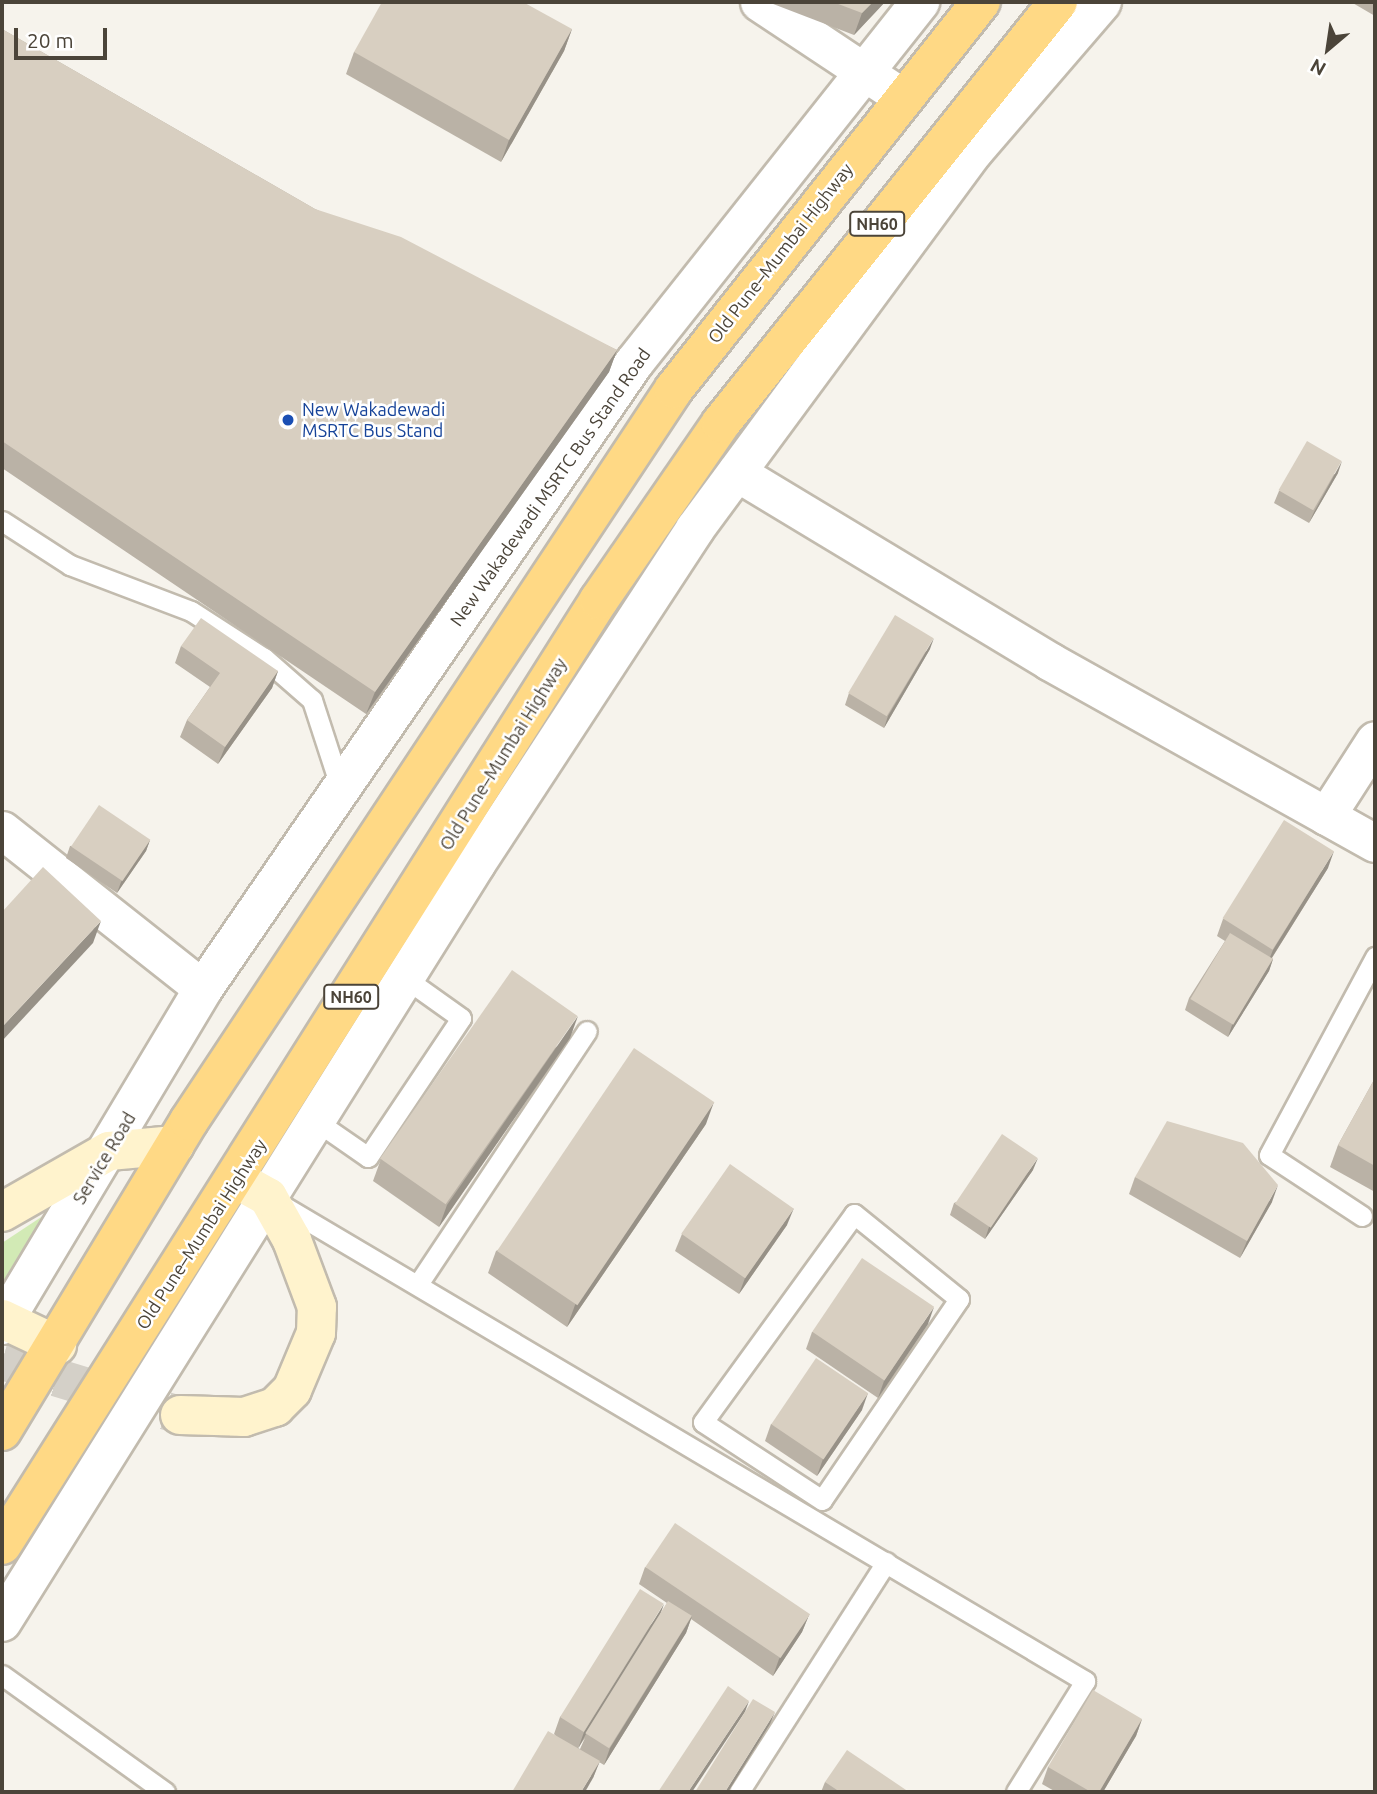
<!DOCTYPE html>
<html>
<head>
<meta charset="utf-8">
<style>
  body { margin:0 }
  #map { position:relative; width:1377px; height:1794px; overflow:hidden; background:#f6f3ec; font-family:Ubuntu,sans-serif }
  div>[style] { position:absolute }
  .green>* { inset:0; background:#d2eab5 }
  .secondary-tunnel>* { height:38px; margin-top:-19px; transform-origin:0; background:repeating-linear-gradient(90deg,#d4d0c8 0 38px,transparent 0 57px) }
  .roads { filter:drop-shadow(2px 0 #c2bbae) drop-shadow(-2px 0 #c2bbae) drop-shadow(0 2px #c2bbae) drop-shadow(0 -2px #c2bbae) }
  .service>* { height:19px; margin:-9.5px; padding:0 9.5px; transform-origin:9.5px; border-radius:9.5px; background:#fff }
  .minor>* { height:37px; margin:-18.5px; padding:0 18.5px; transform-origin:18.5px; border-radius:18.5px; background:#fff }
  .tertiary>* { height:38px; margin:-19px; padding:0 19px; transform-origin:19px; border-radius:19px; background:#fff }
  .secondary>* { height:38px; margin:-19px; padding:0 19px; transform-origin:19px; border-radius:19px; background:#fff3cd }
  .trunk>* { height:38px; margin:-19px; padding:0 19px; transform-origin:19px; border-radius:19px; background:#ffd985 }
  .wall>* { inset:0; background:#bab2a6 }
  .shaded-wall>* { inset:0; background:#979187 }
  .building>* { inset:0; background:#d8cfc1; transform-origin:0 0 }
  .dots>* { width:19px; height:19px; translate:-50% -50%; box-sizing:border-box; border:4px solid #fff; border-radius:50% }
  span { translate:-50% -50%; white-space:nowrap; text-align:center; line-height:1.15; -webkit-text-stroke:5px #fff; paint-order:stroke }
  .shield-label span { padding:2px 5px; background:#fff; border:2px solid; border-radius:5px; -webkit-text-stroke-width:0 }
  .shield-label { font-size:16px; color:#4b4439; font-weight:700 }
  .street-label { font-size:18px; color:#4b4439 }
  .transit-label { font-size:18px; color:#164399 }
  .left { translate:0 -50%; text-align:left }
  .frame { position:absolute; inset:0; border:4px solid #4b4439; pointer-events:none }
  .north { position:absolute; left:1293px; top:14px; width:70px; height:70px; -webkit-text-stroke:5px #fff; paint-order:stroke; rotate:209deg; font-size:19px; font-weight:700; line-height:28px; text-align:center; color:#4b4439 }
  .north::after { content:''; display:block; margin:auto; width:24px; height:32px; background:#4b4439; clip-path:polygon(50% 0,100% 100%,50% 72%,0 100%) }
  .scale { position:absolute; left:14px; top:28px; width:93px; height:32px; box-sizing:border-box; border:4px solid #4b4439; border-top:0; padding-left:9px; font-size:21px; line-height:24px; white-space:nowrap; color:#4b4439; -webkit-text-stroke:5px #fff; paint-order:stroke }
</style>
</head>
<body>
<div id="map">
  <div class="green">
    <div style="clip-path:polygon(70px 1198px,2px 1297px,2px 1243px)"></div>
  </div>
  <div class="secondary-tunnel">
    <div style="left:2px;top:1361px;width:186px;rotate:16.9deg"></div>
  </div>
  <div class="roads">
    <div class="service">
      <div style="left:2px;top:521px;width:81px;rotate:32.9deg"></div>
      <div style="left:70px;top:565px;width:129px;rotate:20.8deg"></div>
      <div style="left:191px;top:611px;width:87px;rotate:32.8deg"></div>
      <div style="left:264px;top:658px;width:64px;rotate:41.2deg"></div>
      <div style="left:312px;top:700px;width:94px;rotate:72deg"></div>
      <div style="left:316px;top:1121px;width:63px;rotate:34.7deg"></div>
      <div style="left:368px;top:1157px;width:167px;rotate:-56.2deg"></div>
      <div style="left:461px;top:1018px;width:69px;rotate:-144.5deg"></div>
      <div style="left:278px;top:1203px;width:938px;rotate:30.64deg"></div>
      <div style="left:1085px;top:1681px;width:131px;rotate:121.9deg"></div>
      <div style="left:854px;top:1214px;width:135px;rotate:39deg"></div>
      <div style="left:959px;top:1299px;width:243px;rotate:124.3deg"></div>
      <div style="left:822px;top:1500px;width:142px;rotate:-146.8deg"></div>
      <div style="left:703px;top:1422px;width:257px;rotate:-54deg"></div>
      <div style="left:1362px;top:1216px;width:111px;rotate:-146.7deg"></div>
      <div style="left:1269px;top:1155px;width:225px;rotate:-61.8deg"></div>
      <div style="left:418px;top:1284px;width:304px;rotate:-56.3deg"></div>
      <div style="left:2px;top:1675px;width:201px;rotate:35.7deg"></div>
      <div style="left:739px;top:1792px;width:273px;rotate:-57.4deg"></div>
    </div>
    <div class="minor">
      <div style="left:759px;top:2px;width:172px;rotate:33.6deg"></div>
      <div style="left:736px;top:472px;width:366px;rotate:31.1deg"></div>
      <div style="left:1049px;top:661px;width:373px;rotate:29.2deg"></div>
      <div style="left:1326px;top:816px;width:90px;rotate:-57.2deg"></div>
      <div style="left:2px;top:830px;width:256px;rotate:38.3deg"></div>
    </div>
    <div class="tertiary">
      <div style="left:2px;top:1325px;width:392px;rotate:-59.1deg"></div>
      <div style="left:203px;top:989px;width:760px;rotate:-55.45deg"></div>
      <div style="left:634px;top:363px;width:461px;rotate:-51.6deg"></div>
      <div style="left:2px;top:1622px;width:894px;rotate:-57.98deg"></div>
      <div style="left:476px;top:864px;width:400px;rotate:-56.8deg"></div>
      <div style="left:695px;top:529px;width:470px;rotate:-53.6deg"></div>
      <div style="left:974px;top:151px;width:196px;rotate:-49.3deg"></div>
    </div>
    <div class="secondary">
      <div style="left:2px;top:1212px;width:123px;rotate:-29.7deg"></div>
      <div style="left:109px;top:1151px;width:66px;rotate:-5.2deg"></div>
      <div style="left:2px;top:1319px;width:61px;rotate:25.3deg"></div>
      <div style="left:180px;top:1415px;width:64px;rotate:1.8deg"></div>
      <div style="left:244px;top:1417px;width:33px;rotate:-18deg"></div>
      <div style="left:275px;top:1407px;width:24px;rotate:-45deg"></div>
      <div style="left:292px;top:1390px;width:62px;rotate:-67.2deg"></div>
      <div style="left:316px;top:1333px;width:26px;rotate:-88deg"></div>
      <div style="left:317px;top:1307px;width:72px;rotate:-110.5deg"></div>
      <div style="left:292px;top:1240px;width:49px;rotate:-119.2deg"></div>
      <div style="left:268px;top:1197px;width:35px;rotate:-151deg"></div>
    </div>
    <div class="trunk">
      <div style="left:2px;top:1431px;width:362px;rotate:-58.9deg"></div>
      <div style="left:189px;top:1121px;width:878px;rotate:-56.47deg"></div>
      <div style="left:674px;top:389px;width:494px;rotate:-51.6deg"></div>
      <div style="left:2px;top:1545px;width:1118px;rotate:-57.72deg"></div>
      <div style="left:599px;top:600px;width:215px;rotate:-55.4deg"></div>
      <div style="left:721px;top:423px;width:539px;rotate:-51.32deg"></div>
    </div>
  </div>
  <div class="wall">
    <div style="clip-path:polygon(768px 2px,885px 2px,854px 35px)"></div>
    <div style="clip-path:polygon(1351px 2px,1375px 2px,1375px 16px)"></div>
    <div style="clip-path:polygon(2px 29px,315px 209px,617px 350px,609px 372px,366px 714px,2px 468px)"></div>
    <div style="clip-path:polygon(572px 29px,564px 51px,501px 162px,346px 74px,354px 52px)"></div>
    <div style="clip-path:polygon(1338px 473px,1309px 523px,1274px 503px,1279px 491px)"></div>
    <div style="clip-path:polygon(181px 646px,278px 671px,272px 688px,218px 764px,180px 737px,187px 720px,210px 687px,175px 663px)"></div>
    <div style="clip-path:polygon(930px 649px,884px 728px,845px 705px,849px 693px)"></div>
    <div style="clip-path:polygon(150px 840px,146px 851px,117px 893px,66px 858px,70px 846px)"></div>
    <div style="clip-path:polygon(1328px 868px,1272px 958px,1273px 959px,1269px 971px,1228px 1037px,1185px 1010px,1189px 998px,1225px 941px,1217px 936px,1223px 919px)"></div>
    <div style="clip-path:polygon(570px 1038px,439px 1227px,373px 1181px,381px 1159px)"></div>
    <div style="clip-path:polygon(1375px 1078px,1375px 1192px,1330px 1167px,1338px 1145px)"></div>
    <div style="clip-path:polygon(706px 1124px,567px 1327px,488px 1273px,496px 1251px)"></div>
    <div style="clip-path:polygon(1033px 1170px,985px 1239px,950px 1215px,954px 1203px)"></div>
    <div style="clip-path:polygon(1135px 1177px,1272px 1202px,1240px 1258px,1129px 1194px)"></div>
    <div style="clip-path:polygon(787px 1225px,739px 1294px,675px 1251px,682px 1234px)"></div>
    <div style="clip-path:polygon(928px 1324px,878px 1398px,806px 1349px,812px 1332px)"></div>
    <div style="clip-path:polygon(862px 1410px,817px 1476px,765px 1441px,771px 1424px)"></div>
    <div style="clip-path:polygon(evenodd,645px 1567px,809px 1615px,802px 1632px,773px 1676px,691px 1619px,686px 1633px,604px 1765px,599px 1762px,593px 1778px,554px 1734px,560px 1717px,661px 1614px,667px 1603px,639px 1584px,645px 1567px,585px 1738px,580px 1749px,578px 1748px,585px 1738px)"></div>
    <div style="clip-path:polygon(1142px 1719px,1136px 1736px,1103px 1792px,1056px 1792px,1042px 1784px,1048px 1767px)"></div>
    <div style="clip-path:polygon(825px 1782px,909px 1792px,821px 1792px)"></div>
  </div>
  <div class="shaded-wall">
    <div style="clip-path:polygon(873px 2px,885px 2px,854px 35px,862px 13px)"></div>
    <div style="clip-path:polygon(572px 29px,564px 51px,501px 162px,509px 140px)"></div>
    <div style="clip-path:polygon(617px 350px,609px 372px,366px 714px,375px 692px)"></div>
    <div style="clip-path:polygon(1342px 461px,1338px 473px,1309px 523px,1314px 512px)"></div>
    <div style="clip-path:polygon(934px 638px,930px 649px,884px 728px,888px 716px)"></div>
    <div style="clip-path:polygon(278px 671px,272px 688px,218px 764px,225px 747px)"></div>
    <div style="clip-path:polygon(150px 840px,146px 851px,117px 893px,121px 882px)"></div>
    <div style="clip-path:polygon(1334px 851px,1328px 868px,1266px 967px,1273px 950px)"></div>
    <div style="clip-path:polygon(101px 921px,93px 943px,2px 1041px,2px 1027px)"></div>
    <div style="clip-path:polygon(1273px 959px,1269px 971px,1228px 1037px,1232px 1025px)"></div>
    <div style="clip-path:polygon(578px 1016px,570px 1038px,439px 1227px,447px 1205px)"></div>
    <div style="clip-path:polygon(714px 1102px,706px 1124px,567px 1327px,575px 1305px)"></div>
    <div style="clip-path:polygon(1038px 1158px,1033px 1170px,985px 1239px,989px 1227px)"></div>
    <div style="clip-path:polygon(1278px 1185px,1272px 1202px,1240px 1258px,1247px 1241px)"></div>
    <div style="clip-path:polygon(794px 1208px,787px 1225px,739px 1294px,745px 1278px)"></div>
    <div style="clip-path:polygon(934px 1307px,928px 1324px,878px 1398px,884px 1381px)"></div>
    <div style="clip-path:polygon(868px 1393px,862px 1410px,817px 1476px,823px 1459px)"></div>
    <div style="clip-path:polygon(664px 1604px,658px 1621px,586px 1734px,578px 1749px,584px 1732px)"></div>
    <div style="clip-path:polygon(809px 1615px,802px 1632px,773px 1676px,779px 1659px)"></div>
    <div style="clip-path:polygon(692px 1616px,686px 1633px,604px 1765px,610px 1748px)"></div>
    <div style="clip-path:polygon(749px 1701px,745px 1712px,692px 1792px,688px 1792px)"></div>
    <div style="clip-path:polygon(775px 1712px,770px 1724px,728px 1792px,725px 1792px)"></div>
    <div style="clip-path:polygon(1142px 1719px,1136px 1736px,1103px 1792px,1099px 1792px)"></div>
    <div style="clip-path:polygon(600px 1761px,593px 1778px,585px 1792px,581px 1792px)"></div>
  </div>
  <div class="building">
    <div style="clip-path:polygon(382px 2px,523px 2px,572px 29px,509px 140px,354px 52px)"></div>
    <div style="clip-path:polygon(833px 2px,873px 2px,862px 13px)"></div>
    <div style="clip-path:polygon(2px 29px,315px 209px,401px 237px,617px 350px,375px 692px,2px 441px)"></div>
    <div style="left:1307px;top:441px;width:40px;height:57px;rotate:30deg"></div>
    <div style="left:895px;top:615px;width:45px;height:91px;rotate:31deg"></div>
    <div style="clip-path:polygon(201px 618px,278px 671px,225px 747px,187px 720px,220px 673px,181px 646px)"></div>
    <div style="left:99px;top:805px;width:62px;height:50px;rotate:34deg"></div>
    <div style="left:1284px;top:820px;width:59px;height:116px;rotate:32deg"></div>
    <div style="clip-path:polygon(43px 867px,101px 921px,2px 1027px,2px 912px)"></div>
    <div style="left:1230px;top:933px;width:50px;height:77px;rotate:31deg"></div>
    <div style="left:512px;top:970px;width:80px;height:230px;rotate:35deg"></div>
    <div style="left:634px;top:1048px;width:97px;height:245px;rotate:34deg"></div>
    <div style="clip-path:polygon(1375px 1078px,1375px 1166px,1338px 1145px)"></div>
    <div style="clip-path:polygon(1167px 1121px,1243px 1143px,1278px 1185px,1247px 1241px,1135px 1177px)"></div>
    <div style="left:1002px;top:1134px;width:43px;height:84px;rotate:34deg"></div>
    <div style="left:730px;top:1164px;width:78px;height:85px;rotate:35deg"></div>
    <div style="left:862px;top:1258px;width:87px;height:89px;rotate:34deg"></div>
    <div style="left:816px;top:1358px;width:63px;height:80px;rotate:34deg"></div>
    <div style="left:675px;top:1523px;width:163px;height:53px;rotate:34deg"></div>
    <div style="left:640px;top:1589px;width:28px;height:151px;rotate:32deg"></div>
    <div style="left:668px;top:1601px;width:28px;height:156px;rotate:32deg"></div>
    <div style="clip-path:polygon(728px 1686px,749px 1701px,688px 1792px,658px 1792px)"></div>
    <div style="clip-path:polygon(1093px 1690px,1142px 1719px,1099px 1792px,1091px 1792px,1048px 1767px)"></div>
    <div style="clip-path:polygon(753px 1699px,775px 1712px,725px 1792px,695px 1792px)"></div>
    <div style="clip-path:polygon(548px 1731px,600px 1761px,581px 1792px,512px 1792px)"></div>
    <div style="clip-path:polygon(847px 1750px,909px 1792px,840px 1792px,825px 1782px)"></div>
  </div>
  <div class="dots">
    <div style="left:288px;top:420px;background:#1a4fb4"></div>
  </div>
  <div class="shield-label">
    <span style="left:877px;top:224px">NH60</span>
    <span style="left:351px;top:997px">NH60</span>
  </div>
  <div class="street-label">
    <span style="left:780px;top:253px;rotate:-52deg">Old Pune–Mumbai Highway</span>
    <span style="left:550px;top:487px;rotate:-55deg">New Wakadewadi MSRTC Bus Stand Road</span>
    <span style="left:503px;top:754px;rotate:-58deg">Old Pune–Mumbai Highway</span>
    <span style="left:104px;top:1158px;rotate:-59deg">Service Road</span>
    <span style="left:201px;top:1234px;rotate:-57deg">Old Pune–Mumbai Highway</span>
  </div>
  <div class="transit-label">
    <span class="left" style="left:302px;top:420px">New Wakadewadi<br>MSRTC Bus Stand</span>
  </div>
  <div class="frame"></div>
  <div class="north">N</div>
  <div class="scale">20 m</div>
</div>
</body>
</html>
